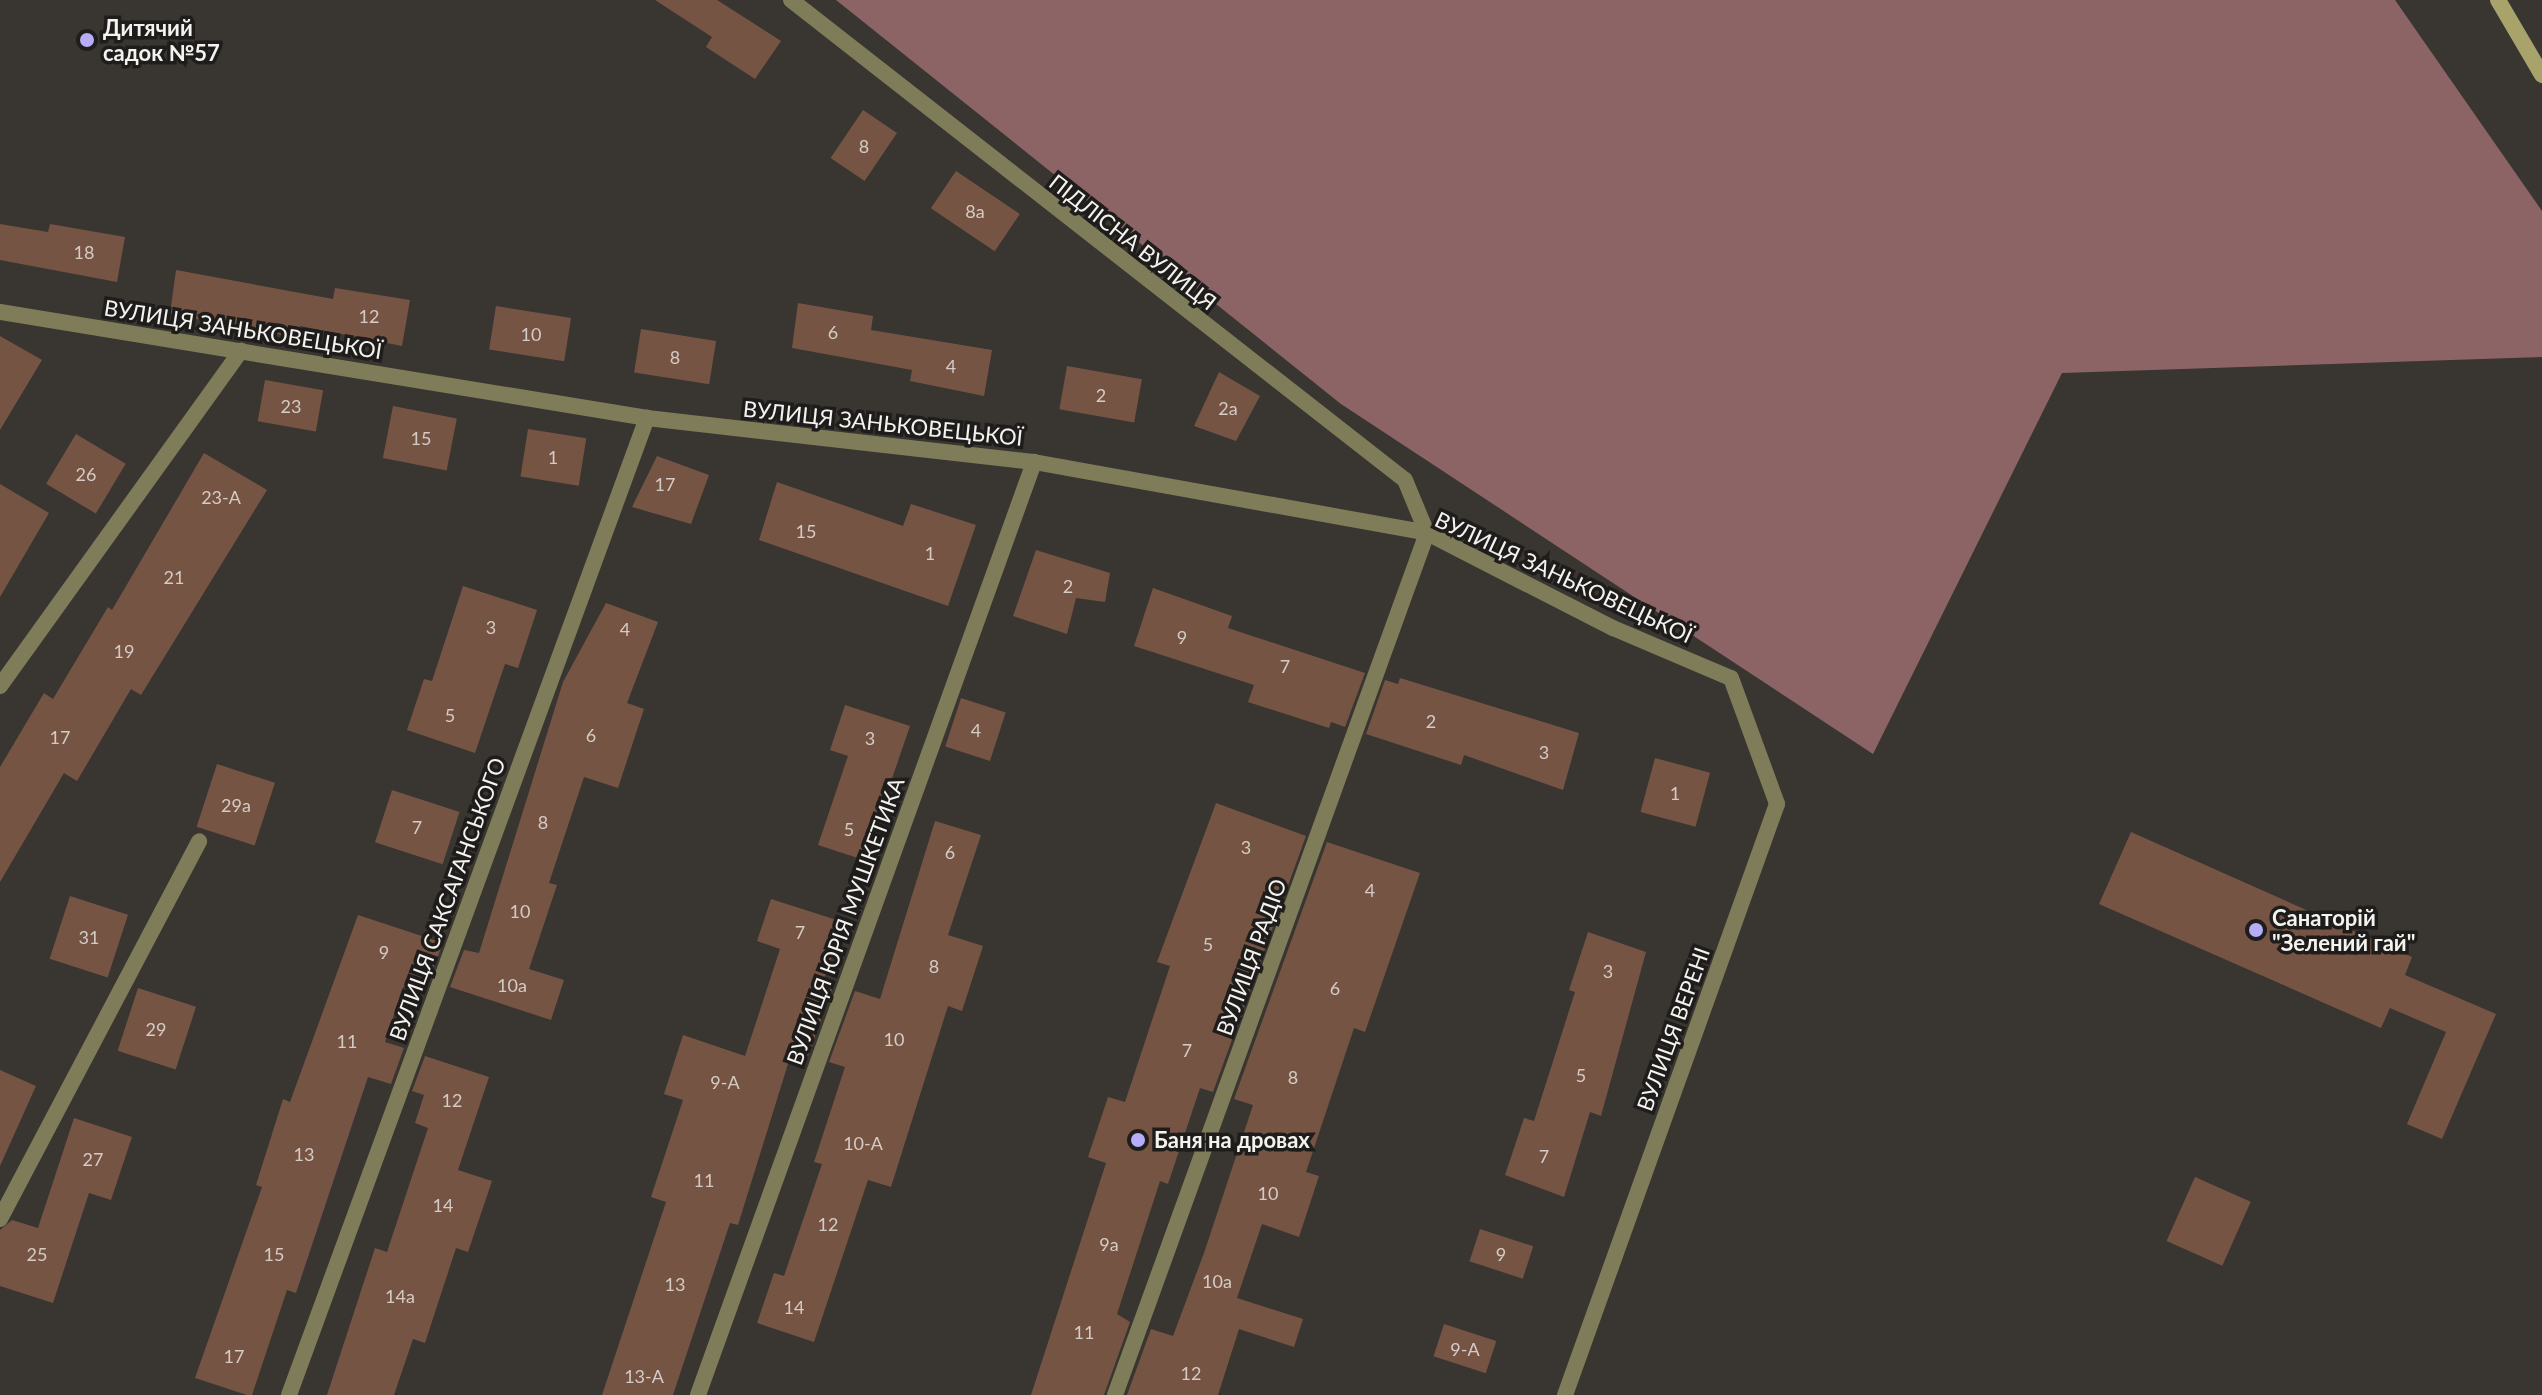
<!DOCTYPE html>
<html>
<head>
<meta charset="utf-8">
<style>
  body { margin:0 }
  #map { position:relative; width:2542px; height:1395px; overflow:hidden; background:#393531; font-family:Lato,sans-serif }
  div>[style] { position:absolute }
  .forest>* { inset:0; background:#8c6465 }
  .building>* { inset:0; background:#765444; transform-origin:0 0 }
  .minor>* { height:16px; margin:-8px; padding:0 8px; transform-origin:8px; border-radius:8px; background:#7f7c59 }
  .secondary>* { height:16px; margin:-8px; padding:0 8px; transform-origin:8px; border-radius:8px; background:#a8a36b }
  .dots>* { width:22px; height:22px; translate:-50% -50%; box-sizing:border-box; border:4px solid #1f1d1b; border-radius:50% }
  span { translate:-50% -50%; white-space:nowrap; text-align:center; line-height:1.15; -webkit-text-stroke:7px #1f1d1b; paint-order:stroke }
  .number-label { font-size:18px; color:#d5cbc5 }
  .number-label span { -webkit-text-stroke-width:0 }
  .poi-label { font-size:22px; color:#f5f3f0; font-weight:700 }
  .left { translate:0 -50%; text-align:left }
  .street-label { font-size:22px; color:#f5f3f0 }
</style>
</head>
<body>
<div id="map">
  <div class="forest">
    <div style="clip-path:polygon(836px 0,2395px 0,2542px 211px,2542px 357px,2062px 373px,1873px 754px,1341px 404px)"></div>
  </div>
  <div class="building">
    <div style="clip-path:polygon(655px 0,717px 0,781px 41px,755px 79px,706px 47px,712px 37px)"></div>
    <div style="left:863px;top:110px;width:41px;height:58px;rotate:34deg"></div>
    <div style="left:956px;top:171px;width:77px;height:45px;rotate:34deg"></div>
    <div style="clip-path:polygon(0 224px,48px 232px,50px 224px,125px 237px,117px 282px,0 260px)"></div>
    <div style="clip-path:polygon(176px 270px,333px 299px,335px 288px,410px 300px,402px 346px,300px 326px,297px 338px,170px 314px)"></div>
    <div style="clip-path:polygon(798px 303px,873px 316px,871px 330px,992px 350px,984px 396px,910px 381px,912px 370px,792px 348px)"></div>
    <div style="left:496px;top:306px;width:76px;height:44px;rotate:9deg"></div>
    <div style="left:641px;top:329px;width:76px;height:44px;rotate:9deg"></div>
    <div style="clip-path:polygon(0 336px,42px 360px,0 430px)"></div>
    <div style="left:1067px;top:366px;width:76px;height:44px;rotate:10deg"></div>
    <div style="clip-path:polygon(1219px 372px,1260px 396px,1236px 441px,1194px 426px)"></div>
    <div style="left:265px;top:380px;width:59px;height:42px;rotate:10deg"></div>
    <div style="left:393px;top:406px;width:65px;height:53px;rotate:11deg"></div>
    <div style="left:528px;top:429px;width:59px;height:48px;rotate:9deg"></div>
    <div style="left:76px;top:434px;width:58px;height:58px;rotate:31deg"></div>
    <div style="clip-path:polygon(204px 453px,267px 490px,141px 695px,131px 689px,77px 781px,64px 773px,0 882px,0 767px,44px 693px,53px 699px,108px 607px,112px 610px)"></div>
    <div style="clip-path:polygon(657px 456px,709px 475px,691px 524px,632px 507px)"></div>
    <div style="clip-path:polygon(777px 482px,903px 526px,911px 504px,976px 525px,948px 606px,759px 540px)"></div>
    <div style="clip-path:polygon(0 484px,49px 513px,0 597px)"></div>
    <div style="clip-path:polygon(1036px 550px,1110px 573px,1105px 602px,1076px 598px,1067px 634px,1013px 616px)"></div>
    <div style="clip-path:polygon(463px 586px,537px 610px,518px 668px,505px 664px,475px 753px,407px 730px,424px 679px,432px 681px)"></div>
    <div style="clip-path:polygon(1153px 588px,1232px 616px,1228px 628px,1365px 673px,1345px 727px,1331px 722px,1329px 728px,1248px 702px,1254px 685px,1134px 646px)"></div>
    <div style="clip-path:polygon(606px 603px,658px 622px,627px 703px,644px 709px,618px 788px,584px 777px,549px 883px,557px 885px,529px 969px,564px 980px,551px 1020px,450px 987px,464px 950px,479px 953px,563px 682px)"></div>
    <div style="clip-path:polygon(1400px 678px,1579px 733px,1563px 790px,1464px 755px,1461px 765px,1366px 734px,1385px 680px,1398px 684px)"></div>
    <div style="left:961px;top:698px;width:47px;height:51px;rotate:18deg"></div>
    <div style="clip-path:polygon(845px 705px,910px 726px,864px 860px,818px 845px,848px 756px,830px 750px)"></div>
    <div style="left:1655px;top:758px;width:57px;height:56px;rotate:15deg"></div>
    <div style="left:217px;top:764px;width:61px;height:66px;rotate:18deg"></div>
    <div style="left:392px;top:790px;width:71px;height:55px;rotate:18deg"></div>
    <div style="clip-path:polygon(1216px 803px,1306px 836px,1213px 1092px,1200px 1088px,1168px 1184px,1160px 1181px,1117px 1314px,1130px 1322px,1104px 1395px,1031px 1395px,1106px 1163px,1088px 1157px,1108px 1097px,1125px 1102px,1170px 966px,1157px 962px)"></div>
    <div style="clip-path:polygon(935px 821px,981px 835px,948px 935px,983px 946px,962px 1011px,948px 1006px,891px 1187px,868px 1180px,814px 1342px,757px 1323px,774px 1273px,784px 1276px,822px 1164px,814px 1162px,845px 1067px,829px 1062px,855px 991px,880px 999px)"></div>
    <div style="clip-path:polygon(2131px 832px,2412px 957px,2405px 975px,2496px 1014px,2442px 1139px,2407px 1124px,2446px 1032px,2390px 1008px,2381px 1028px,2099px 904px)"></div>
    <div style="clip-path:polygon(1327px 842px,1420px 873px,1365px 1032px,1354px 1028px,1306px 1172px,1319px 1176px,1299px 1237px,1262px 1224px,1237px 1298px,1303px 1319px,1294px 1347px,1239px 1329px,1218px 1395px,1127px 1395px,1151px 1329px,1173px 1336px,1204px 1253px,1253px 1105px,1234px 1099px)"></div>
    <div style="left:70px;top:896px;width:61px;height:66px;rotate:18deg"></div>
    <div style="clip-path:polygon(771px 899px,843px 922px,824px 980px,834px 984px,808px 1056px,792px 1051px,738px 1225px,730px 1223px,673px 1395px,602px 1395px,666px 1202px,651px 1197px,683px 1100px,664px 1094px,683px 1035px,745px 1056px,780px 949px,757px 941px)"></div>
    <div style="clip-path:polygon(358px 915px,443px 943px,429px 980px,414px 975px,409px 989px,403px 987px,385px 1042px,404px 1048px,391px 1084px,368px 1077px,296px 1293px,287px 1290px,252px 1395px,247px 1395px,195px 1378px,262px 1187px,256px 1185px,283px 1099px,290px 1102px)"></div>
    <div style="clip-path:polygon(1588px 932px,1646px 952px,1601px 1116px,1590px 1112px,1564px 1197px,1505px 1175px,1524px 1118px,1534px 1121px,1575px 992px,1569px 990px)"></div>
    <div style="left:138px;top:988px;width:61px;height:66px;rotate:18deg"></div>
    <div style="clip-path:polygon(425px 1056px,489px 1077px,458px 1170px,492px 1181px,468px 1252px,456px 1248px,425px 1343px,413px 1339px,394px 1395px,327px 1395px,375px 1248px,387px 1252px,428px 1128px,415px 1123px,424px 1095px,412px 1091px)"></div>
    <div style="clip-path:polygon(0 1070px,36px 1086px,0 1166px)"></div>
    <div style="clip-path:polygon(74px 1118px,132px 1137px,111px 1200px,89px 1193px,53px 1303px,0 1286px,0 1230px,12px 1220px,38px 1228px)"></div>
    <div style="left:2195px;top:1177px;width:61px;height:70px;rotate:24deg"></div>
    <div style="left:1480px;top:1229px;width:56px;height:34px;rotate:18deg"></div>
    <div style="left:1444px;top:1324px;width:55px;height:34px;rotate:18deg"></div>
  </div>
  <div class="minor">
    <div style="left:791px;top:0;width:779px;rotate:38.02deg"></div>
    <div style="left:1405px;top:480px;width:57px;rotate:67.5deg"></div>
    <div style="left:1427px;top:533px;width:917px;rotate:109.9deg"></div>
    <div style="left:0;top:312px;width:656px;rotate:9.3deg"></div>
    <div style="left:647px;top:418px;width:389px;rotate:6.5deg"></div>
    <div style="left:1034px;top:462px;width:399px;rotate:10.2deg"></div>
    <div style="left:1427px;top:533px;width:209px;rotate:27.1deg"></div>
    <div style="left:1613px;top:628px;width:128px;rotate:23deg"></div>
    <div style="left:1731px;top:678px;width:134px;rotate:69.9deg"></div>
    <div style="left:1777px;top:804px;width:628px;rotate:109.73deg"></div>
    <div style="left:0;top:686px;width:413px;rotate:-54.3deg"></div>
    <div style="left:0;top:1219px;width:427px;rotate:-62.2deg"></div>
    <div style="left:289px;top:1395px;width:1041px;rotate:-69.88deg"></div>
    <div style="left:698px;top:1395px;width:992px;rotate:-70.19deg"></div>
  </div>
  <div class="secondary">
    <div style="left:2498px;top:0;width:87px;rotate:59.6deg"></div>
  </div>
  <div class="dots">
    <div style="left:87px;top:40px;background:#b6acf8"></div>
    <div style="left:2256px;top:930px;background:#b6acf8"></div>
    <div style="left:1138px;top:1140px;background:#b6acf8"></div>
  </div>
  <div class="number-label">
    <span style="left:864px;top:146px">8</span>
    <span style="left:975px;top:211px">8а</span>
    <span style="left:84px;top:252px">18</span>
    <span style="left:369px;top:316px">12</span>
    <span style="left:833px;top:332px">6</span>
    <span style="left:531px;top:334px">10</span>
    <span style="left:675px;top:357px">8</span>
    <span style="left:951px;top:366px">4</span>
    <span style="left:1101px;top:395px">2</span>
    <span style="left:291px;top:406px">23</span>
    <span style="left:1228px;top:408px">2а</span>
    <span style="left:421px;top:438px">15</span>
    <span style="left:553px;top:457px">1</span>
    <span style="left:86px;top:474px">26</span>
    <span style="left:665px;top:484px">17</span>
    <span style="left:221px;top:497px">23-А</span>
    <span style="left:806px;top:531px">15</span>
    <span style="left:930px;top:553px">1</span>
    <span style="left:174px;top:577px">21</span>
    <span style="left:1068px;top:586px">2</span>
    <span style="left:491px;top:627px">3</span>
    <span style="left:625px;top:629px">4</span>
    <span style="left:1182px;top:637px">9</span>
    <span style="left:124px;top:651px">19</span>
    <span style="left:1285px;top:666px">7</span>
    <span style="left:450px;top:715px">5</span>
    <span style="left:1431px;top:721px">2</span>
    <span style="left:976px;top:730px">4</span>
    <span style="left:591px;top:735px">6</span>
    <span style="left:60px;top:737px">17</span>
    <span style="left:870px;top:738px">3</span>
    <span style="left:1544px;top:752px">3</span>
    <span style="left:1675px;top:793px">1</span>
    <span style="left:236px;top:805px">29а</span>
    <span style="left:543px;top:822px">8</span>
    <span style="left:417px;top:827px">7</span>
    <span style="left:849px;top:829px">5</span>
    <span style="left:1246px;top:847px">3</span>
    <span style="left:950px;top:852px">6</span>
    <span style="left:1370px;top:890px">4</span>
    <span style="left:520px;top:911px">10</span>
    <span style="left:800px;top:932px">7</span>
    <span style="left:89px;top:937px">31</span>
    <span style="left:1208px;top:944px">5</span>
    <span style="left:384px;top:952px">9</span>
    <span style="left:934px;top:966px">8</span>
    <span style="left:1608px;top:971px">3</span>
    <span style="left:512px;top:985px">10а</span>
    <span style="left:1335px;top:988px">6</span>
    <span style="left:156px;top:1029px">29</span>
    <span style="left:894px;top:1039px">10</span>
    <span style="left:347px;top:1041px">11</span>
    <span style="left:1187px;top:1050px">7</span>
    <span style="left:1581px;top:1075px">5</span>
    <span style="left:1293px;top:1077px">8</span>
    <span style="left:725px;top:1082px">9-А</span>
    <span style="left:452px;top:1100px">12</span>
    <span style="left:863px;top:1143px">10-А</span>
    <span style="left:304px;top:1154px">13</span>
    <span style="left:1544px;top:1156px">7</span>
    <span style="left:93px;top:1159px">27</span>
    <span style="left:704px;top:1180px">11</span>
    <span style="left:1268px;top:1193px">10</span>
    <span style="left:443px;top:1205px">14</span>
    <span style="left:828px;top:1224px">12</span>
    <span style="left:1109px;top:1244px">9а</span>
    <span style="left:37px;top:1254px">25</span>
    <span style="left:274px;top:1254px">15</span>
    <span style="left:1501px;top:1254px">9</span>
    <span style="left:1217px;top:1281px">10а</span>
    <span style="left:675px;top:1284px">13</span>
    <span style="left:400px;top:1296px">14а</span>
    <span style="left:794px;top:1307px">14</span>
    <span style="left:1084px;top:1332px">11</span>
    <span style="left:1465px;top:1349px">9-А</span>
    <span style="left:234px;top:1356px">17</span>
    <span style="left:1191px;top:1373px">12</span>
    <span style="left:644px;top:1376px">13-А</span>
  </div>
  <div class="poi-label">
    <span class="left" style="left:103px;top:40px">Дитячий<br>садок №57</span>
    <span class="left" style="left:2272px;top:930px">Санаторій<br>"Зелений гай"</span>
    <span class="left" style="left:1154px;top:1140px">Баня на дровах</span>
  </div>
  <div class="street-label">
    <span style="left:1133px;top:242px;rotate:38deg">ПІДЛІСНА ВУЛИЦЯ</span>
    <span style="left:243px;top:329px;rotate:9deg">ВУЛИЦЯ ЗАНЬКОВЕЦЬКОЇ</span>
    <span style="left:883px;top:423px;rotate:6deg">ВУЛИЦЯ ЗАНЬКОВЕЦЬКОЇ</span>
    <span style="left:1564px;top:577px;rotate:25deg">ВУЛИЦЯ ЗАНЬКОВЕЦЬКОЇ</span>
    <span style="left:447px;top:899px;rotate:-70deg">ВУЛИЦЯ САКСАГАНСЬКОГО</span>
    <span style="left:845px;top:921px;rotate:-70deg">ВУЛИЦЯ ЮРІЯ МУШКЕТИКА</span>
    <span style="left:1251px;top:957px;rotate:-70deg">ВУЛИЦЯ РАДІО</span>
    <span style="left:1673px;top:1029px;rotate:-70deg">ВУЛИЦЯ ВЕРЕНІ</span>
  </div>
</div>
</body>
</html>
